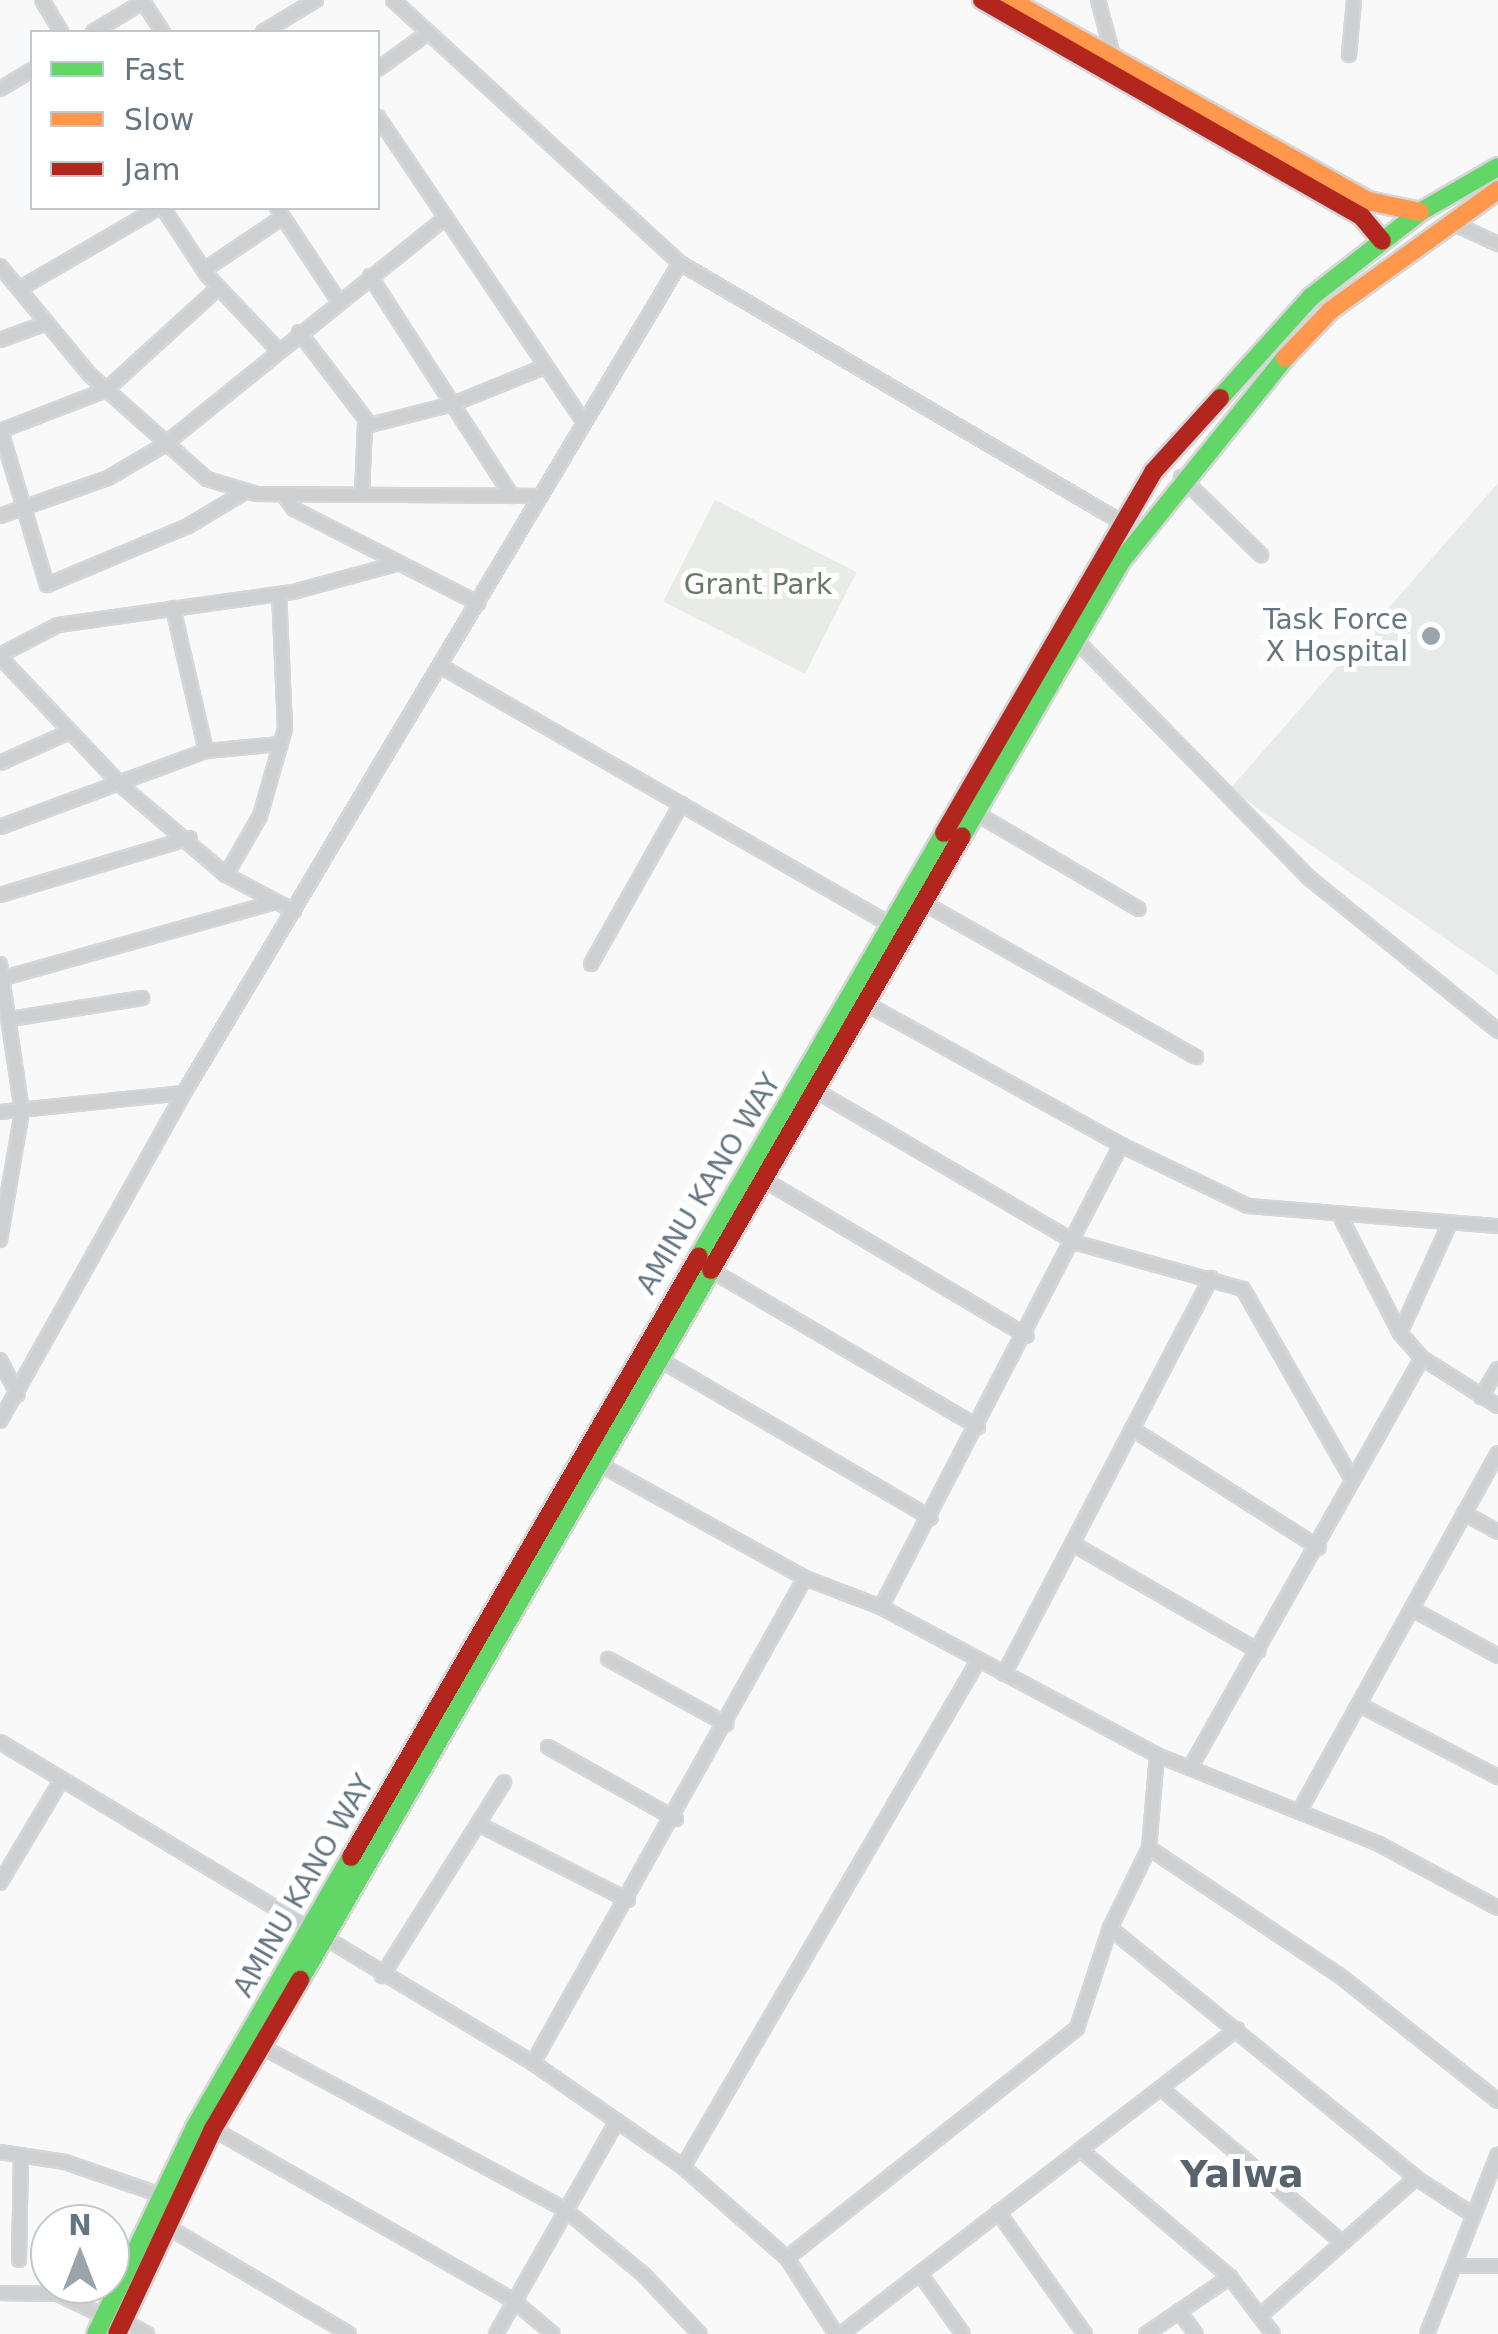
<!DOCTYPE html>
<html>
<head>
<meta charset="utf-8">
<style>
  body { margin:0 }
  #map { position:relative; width:1498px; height:2334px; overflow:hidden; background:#f9f9f9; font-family:"DejaVu Sans",sans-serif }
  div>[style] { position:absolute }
  .built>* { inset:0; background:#e8e9e9 }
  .green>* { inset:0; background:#e8ebe6; transform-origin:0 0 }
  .roads { filter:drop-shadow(2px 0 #d5d6d7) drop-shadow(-2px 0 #d5d6d7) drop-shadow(0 2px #d5d6d7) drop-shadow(0 -2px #d5d6d7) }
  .street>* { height:12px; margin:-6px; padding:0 6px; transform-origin:6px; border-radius:6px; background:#cecfd0 }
  .fast>* { height:18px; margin:-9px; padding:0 9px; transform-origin:9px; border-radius:9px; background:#63d668 }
  .slow>* { height:18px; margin:-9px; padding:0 9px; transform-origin:9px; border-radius:9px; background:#ff974d }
  .jam>* { height:18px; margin:-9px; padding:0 9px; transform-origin:9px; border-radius:9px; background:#b3261e }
  .dots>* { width:28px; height:28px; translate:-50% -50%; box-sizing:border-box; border:5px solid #fff; border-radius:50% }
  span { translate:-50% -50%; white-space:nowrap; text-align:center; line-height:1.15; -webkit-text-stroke:10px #fff; paint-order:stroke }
  .park-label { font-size:28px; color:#687a64 }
  .poi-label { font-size:28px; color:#657683 }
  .right { translate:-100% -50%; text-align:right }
  .street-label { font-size:28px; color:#657683 }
  .district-label { font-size:38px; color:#57646e; font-weight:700 }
  .legend { position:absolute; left:30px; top:30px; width:350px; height:180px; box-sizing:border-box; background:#fff; border:2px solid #c1c8cd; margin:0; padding:12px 18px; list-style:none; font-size:30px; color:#657683 }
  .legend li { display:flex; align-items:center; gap:20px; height:50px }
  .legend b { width:50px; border:2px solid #c1c8cd }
  .north { position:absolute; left:30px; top:2204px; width:100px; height:100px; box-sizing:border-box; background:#fff; border:2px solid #c1c8cd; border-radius:50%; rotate:0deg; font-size:28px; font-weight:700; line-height:40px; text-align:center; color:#657683 }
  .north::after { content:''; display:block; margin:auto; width:35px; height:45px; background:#99a4ac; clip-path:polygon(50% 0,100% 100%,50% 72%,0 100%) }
</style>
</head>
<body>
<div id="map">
  <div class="built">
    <div style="clip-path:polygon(1498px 483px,1498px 975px,1230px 789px)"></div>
  </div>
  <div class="green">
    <div style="left:715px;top:500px;width:159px;height:114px;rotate:27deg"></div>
  </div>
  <div class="roads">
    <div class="street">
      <div style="left:42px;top:0;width:37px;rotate:59deg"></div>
      <div style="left:142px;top:0;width:38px;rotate:57deg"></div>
      <div style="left:393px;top:0;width:389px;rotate:42.5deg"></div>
      <div style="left:680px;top:263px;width:514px;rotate:30.41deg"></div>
      <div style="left:1098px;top:0;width:65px;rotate:74.9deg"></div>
      <div style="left:93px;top:32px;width:58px;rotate:-31deg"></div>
      <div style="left:263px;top:32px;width:62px;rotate:-31.1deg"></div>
      <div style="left:1349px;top:55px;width:55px;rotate:-84.8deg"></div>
      <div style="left:378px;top:69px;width:62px;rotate:-35.8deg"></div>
      <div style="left:0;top:89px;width:37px;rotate:-31deg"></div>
      <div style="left:378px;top:117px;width:367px;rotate:56deg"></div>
      <div style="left:163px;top:208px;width:80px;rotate:56.7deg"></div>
      <div style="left:207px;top:275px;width:103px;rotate:46.6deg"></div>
      <div style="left:277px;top:208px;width:110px;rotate:56.5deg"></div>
      <div style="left:1450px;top:222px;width:53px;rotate:24.6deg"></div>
      <div style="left:0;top:266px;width:140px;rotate:50.5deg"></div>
      <div style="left:89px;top:374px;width:158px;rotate:41.7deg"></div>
      <div style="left:207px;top:479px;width:52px;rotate:16.7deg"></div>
      <div style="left:257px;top:494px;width:283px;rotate:0.4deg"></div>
      <div style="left:204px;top:270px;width:95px;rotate:-33.9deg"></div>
      <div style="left:370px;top:276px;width:262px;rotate:57.2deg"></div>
      <div style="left:19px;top:289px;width:161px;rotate:-30.2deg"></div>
      <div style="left:299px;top:332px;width:117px;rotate:52.6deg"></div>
      <div style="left:370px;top:425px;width:86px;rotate:-14.2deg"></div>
      <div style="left:453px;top:404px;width:98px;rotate:-22.1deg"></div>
      <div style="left:0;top:340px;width:50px;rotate:-19.9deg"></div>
      <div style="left:0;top:431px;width:114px;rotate:-21.1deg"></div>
      <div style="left:106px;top:390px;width:151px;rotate:-42.3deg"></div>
      <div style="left:1px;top:431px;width:161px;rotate:73.4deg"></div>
      <div style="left:47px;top:585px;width:153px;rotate:-22.7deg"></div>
      <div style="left:188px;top:526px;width:66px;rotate:-30.8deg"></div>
      <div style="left:1181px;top:477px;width:112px;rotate:44.3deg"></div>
      <div style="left:362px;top:493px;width:70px;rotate:-87.5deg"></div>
      <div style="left:283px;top:494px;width:19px;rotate:54deg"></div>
      <div style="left:294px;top:509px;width:207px;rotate:27.1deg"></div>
      <div style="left:0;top:516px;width:114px;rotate:-19.4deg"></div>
      <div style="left:108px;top:478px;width:65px;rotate:-30.5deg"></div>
      <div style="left:164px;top:445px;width:358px;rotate:-38.9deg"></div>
      <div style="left:173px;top:608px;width:147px;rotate:77deg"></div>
      <div style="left:1077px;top:641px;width:330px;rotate:45.6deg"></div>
      <div style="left:1308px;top:877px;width:245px;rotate:39deg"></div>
      <div style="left:0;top:655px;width:65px;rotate:-27.3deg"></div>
      <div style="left:58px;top:625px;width:237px;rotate:-8deg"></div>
      <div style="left:293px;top:592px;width:107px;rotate:-15.2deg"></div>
      <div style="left:0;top:657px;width:178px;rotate:46.6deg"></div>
      <div style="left:122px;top:786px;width:137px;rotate:40.6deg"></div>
      <div style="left:226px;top:875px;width:77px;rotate:27.9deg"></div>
      <div style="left:442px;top:667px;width:526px;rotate:29.88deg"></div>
      <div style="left:0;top:763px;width:73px;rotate:-24.1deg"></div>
      <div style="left:974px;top:812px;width:191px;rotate:30.5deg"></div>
      <div style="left:0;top:827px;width:220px;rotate:-20.3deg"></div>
      <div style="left:206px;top:751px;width:75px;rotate:-5.3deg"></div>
      <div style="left:226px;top:875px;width:68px;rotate:-60deg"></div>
      <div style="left:260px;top:816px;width:91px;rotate:-74deg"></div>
      <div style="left:285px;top:729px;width:135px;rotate:-92.5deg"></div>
      <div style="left:0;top:895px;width:198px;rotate:-16.7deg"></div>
      <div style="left:922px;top:902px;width:315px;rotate:29.5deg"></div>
      <div style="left:0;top:964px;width:149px;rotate:81.5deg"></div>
      <div style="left:22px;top:1111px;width:131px;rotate:99.7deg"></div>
      <div style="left:591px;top:964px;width:184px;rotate:-60.6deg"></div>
      <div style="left:0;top:979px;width:287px;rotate:-15.6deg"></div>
      <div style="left:865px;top:1003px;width:293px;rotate:29deg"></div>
      <div style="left:1121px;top:1145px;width:141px;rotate:25.7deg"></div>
      <div style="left:1248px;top:1206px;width:251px;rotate:4.6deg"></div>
      <div style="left:10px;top:1019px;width:134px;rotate:-9deg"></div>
      <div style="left:813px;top:1089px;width:306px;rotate:30.3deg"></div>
      <div style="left:1077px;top:1243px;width:172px;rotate:15.5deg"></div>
      <div style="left:1243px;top:1289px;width:219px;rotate:60.2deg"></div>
      <div style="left:0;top:1112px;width:185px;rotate:-5.9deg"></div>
      <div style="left:761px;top:1178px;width:309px;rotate:30.7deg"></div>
      <div style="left:1339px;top:1214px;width:134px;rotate:62.9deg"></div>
      <div style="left:1400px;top:1333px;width:33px;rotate:49deg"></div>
      <div style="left:1422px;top:1358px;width:90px;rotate:32.3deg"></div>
      <div style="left:709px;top:1269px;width:312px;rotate:30.4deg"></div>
      <div style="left:1400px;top:1333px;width:121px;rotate:-65.6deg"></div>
      <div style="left:657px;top:1358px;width:317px;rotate:30.3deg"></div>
      <div style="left:0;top:1360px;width:39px;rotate:63deg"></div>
      <div style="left:1481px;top:1397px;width:33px;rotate:-59deg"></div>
      <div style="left:0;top:1421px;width:376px;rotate:-60.7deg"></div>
      <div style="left:184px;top:1093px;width:967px;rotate:-59.14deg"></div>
      <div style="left:1134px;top:1430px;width:219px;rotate:32.5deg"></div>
      <div style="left:597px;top:1463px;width:238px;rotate:28.9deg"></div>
      <div style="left:805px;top:1578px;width:81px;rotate:20.9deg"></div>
      <div style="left:881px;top:1607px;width:313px;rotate:28.2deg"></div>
      <div style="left:1157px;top:1755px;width:239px;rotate:21.8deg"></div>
      <div style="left:1379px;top:1844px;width:135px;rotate:28.3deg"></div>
      <div style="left:1464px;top:1513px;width:39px;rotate:29deg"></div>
      <div style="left:1073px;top:1544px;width:214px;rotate:30deg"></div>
      <div style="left:881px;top:1607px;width:521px;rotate:-62.55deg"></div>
      <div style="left:1414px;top:1610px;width:96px;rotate:28.7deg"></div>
      <div style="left:608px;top:1659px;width:135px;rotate:28.8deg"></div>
      <div style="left:1004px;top:1674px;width:447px;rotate:-62.4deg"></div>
      <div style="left:1360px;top:1705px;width:156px;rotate:27.6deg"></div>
      <div style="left:0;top:1742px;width:622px;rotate:31.06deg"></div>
      <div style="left:533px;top:2063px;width:183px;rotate:34.7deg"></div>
      <div style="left:683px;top:2167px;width:138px;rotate:41.2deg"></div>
      <div style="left:787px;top:2258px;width:90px;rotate:57.2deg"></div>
      <div style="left:548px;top:1747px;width:147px;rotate:29.4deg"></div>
      <div style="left:1190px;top:1768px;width:471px;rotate:-60.5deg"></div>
      <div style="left:1300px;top:1810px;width:408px;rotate:-61deg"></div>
      <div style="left:480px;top:1825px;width:166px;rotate:26.9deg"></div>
      <div style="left:1149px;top:1848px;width:229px;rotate:33.8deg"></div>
      <div style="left:1339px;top:1975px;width:203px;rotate:38.4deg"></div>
      <div style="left:0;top:1883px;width:121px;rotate:-59.2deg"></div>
      <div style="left:1110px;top:1928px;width:395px;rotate:39.2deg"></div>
      <div style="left:1416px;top:2178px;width:64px;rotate:32.9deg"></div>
      <div style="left:382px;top:1976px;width:229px;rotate:-57.8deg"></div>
      <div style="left:264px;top:2048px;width:339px;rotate:28.2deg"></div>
      <div style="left:563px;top:2208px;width:105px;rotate:39.6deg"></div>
      <div style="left:644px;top:2275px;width:81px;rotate:46.5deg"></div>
      <div style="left:533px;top:2063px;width:556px;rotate:-60.72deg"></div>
      <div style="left:1163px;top:2090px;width:236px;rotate:40.4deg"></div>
      <div style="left:213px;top:2129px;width:345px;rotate:29.7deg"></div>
      <div style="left:513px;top:2300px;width:52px;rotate:40.4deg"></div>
      <div style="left:1082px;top:2151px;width:194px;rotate:40.4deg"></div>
      <div style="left:1230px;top:2277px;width:71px;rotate:53deg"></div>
      <div style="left:0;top:2152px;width:66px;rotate:8.7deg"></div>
      <div style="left:65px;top:2162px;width:98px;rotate:19deg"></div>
      <div style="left:683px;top:2167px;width:586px;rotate:-59.76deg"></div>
      <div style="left:998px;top:2212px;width:150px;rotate:54.5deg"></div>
      <div style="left:166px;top:2226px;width:212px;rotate:30.5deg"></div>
      <div style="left:787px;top:2258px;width:370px;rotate:-38.4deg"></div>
      <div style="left:1077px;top:2028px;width:105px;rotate:-71.7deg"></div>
      <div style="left:1110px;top:1928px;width:89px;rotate:-64deg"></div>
      <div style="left:1149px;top:1848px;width:93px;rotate:-85.1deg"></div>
      <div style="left:19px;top:2260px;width:105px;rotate:-88.9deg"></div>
      <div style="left:1458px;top:2266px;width:40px"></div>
      <div style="left:921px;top:2275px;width:72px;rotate:54.6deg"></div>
      <div style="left:0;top:2293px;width:58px;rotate:1deg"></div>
      <div style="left:58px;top:2294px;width:51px;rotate:25.6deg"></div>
      <div style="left:1179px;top:2311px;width:29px;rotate:54deg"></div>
      <div style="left:1261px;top:2315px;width:207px;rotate:-41.5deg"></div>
      <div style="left:122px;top:2320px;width:29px;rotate:29deg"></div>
      <div style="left:496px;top:2334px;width:245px;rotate:-60.4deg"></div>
      <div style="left:841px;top:2334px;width:500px;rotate:-37.6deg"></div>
      <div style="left:1146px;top:2334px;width:102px;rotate:-34.2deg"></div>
      <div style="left:1427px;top:2334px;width:193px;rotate:-68.5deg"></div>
    </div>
    <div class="fast">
      <div style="left:1220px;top:398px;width:136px;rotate:-48deg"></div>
      <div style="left:1311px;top:297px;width:138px;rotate:-37.9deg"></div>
      <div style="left:1420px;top:212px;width:90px;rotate:-30deg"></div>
      <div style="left:962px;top:836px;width:319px;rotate:-59.9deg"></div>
      <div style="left:1122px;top:560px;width:260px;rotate:-51.1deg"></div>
      <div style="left:699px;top:1256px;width:489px;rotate:-59.9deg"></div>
      <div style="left:300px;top:1980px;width:820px;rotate:-59.93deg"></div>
      <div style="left:96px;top:2334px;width:229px;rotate:-64.4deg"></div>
      <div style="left:195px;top:2127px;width:312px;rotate:-60deg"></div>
    </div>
    <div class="slow">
      <div style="left:1010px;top:0;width:411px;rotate:29.3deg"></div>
      <div style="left:1368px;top:201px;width:53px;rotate:11.9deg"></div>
      <div style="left:1285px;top:358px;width:66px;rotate:-46.2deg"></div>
      <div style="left:1331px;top:310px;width:206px;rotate:-35.7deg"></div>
    </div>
    <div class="jam">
      <div style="left:982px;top:0;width:438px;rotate:29.7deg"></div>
      <div style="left:1362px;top:217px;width:31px;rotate:50deg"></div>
      <div style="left:944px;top:833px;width:417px;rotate:-59.9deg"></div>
      <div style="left:1153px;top:472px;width:100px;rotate:-47.8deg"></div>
      <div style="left:711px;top:1270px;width:501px;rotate:-59.96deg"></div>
      <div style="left:351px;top:1857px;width:694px;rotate:-59.93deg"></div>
      <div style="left:117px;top:2334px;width:226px;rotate:-64.9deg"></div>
      <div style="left:213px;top:2129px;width:173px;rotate:-59.7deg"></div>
    </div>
  </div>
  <div class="dots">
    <div style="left:1431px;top:636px;background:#99a4ac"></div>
  </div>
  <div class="park-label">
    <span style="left:758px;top:585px">Grant Park</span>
  </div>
  <div class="poi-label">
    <span class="right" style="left:1408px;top:636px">Task Force<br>X Hospital</span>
  </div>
  <div class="street-label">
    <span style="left:709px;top:1184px;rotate:-59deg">AMINU KANO WAY</span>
    <span style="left:304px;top:1886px;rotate:-60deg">AMINU KANO WAY</span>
  </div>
  <div class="district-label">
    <span style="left:1242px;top:2175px">Yalwa</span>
  </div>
  <ul class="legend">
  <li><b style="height:12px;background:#63d668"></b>Fast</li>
  <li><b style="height:12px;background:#ff974d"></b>Slow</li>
  <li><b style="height:12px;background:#b3261e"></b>Jam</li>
  </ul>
  <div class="north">N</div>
</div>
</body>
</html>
